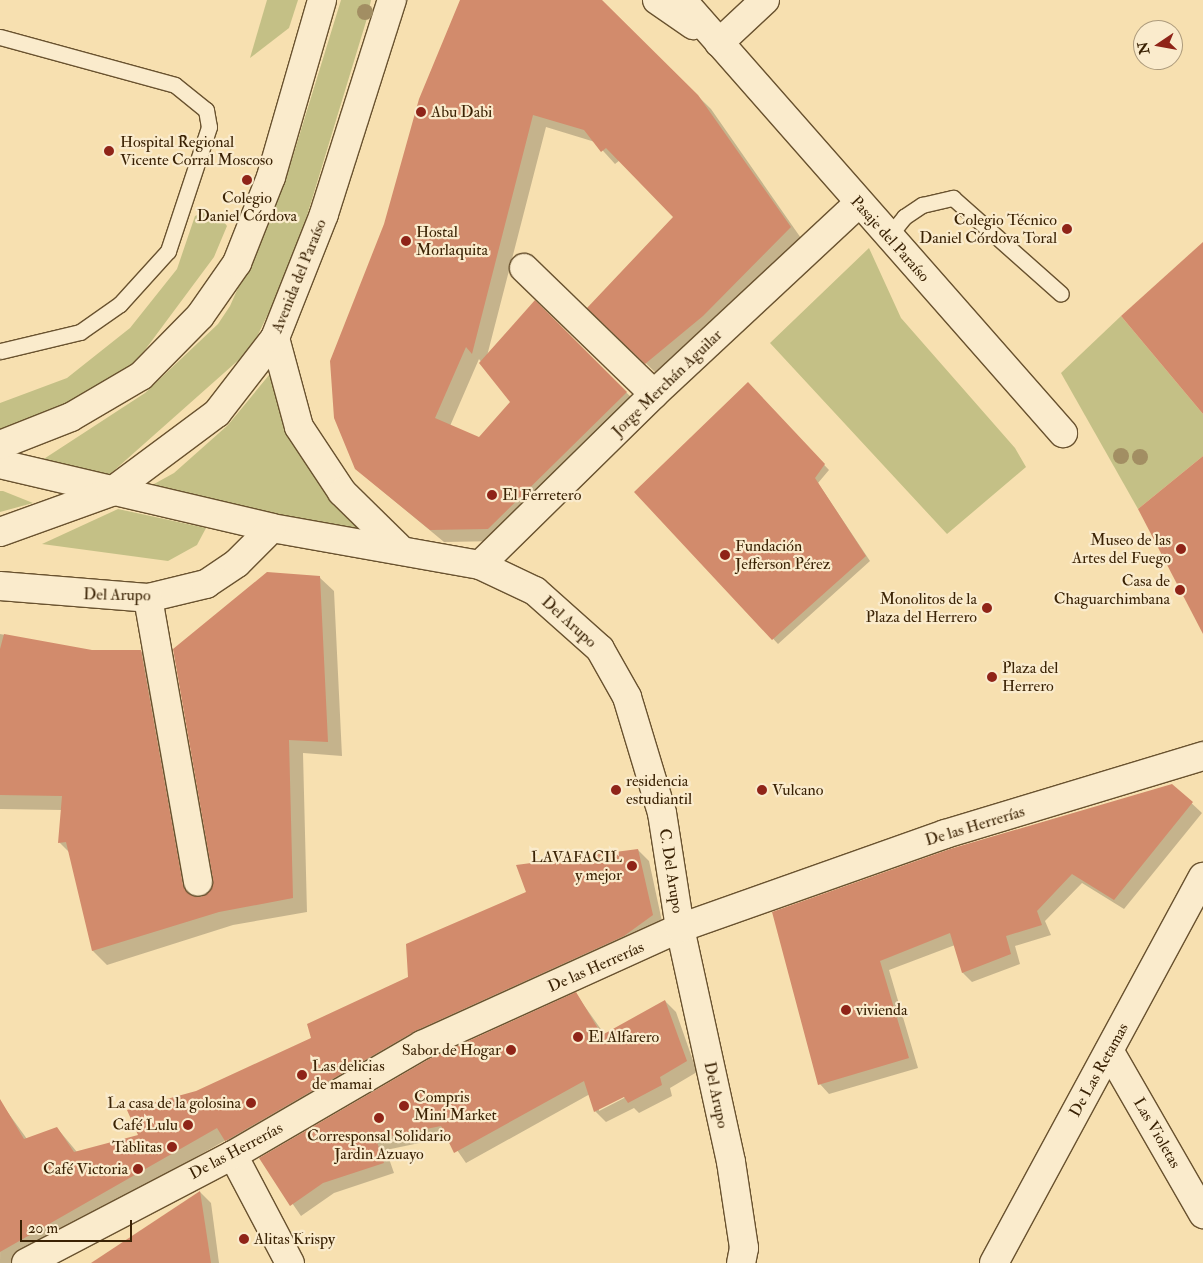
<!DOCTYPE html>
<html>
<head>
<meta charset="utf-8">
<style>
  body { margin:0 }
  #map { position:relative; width:1203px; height:1263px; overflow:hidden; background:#f7e0b0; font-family:"IM FELL Double Pica",serif }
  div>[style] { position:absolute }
  .green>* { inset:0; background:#c4c086 }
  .shadow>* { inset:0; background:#0003 }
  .building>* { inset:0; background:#d28b6c }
  .roads { filter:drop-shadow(1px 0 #69522f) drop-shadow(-1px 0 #69522f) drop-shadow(0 1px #69522f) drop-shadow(0 -1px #69522f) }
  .service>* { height:15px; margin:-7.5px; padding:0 7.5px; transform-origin:7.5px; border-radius:7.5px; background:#faebcc }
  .minor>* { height:28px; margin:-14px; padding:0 14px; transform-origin:14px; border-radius:14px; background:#faebcc }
  .secondary>* { height:28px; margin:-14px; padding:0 14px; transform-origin:14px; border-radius:14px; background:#faebcc }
  .trees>* { width:16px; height:16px; margin:-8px; border-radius:50%; background:#a28e63 }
  .dots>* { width:14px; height:14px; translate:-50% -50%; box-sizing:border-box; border:2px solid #faebcc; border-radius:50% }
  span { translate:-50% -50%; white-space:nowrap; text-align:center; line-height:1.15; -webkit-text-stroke:4.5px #faebcc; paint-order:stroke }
  .poi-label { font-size:16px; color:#3a2204 }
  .left { translate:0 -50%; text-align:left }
  .right { translate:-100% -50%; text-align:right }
  .street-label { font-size:16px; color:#3a2204 }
  .north { position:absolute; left:1133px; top:20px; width:50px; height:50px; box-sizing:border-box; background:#faebcc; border:1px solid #ad9b7c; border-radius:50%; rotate:258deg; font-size:14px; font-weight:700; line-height:20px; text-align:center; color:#3a2204 }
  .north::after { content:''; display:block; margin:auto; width:18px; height:22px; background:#8f2418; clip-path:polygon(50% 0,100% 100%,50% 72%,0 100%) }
  .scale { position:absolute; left:20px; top:1220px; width:112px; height:22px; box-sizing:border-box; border:2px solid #3a2204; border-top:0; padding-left:6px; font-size:15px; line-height:18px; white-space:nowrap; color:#3a2204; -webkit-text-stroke:4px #faebcc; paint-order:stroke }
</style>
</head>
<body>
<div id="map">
  <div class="green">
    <div style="clip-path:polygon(267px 0,298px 0,289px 28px,250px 58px)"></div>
    <div style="clip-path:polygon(341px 0,371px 0,368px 15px,292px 265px,251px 349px,100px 483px,33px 466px,145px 393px,218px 324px,230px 306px,285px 182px)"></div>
    <div style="clip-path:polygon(206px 211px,218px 214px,227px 226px,214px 257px,136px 362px,56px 411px,0 433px,0 403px,67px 378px,130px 328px,177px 269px,195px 216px)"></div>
    <div style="clip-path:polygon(869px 248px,901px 318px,1015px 448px,1026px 467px,947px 534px,770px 343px)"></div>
    <div style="clip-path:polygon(1121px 316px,1203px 414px,1203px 456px,1138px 509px,1061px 373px)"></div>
    <div style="clip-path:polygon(274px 369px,371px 535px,145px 489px,174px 473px,228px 425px)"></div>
    <div style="clip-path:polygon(0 491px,3px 491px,33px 503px,0 512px)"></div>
    <div style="clip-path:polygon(118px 509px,206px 528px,197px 545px,168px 561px,42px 544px)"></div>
  </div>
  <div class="shadow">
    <div style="clip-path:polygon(evenodd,461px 0,600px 0,711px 109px,803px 241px,659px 376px,589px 308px,675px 217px,620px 160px,615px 164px,595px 142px,546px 127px,487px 356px,535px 302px,639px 405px,501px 541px,444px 542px,356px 469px,385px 224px,461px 0,479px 359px,512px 403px,479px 439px,450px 426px,479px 359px)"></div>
    <div style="clip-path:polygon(748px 384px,829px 470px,818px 483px,870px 561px,778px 644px,636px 492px)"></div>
    <div style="clip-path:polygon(319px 577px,334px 591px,342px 756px,303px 753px,307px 912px,233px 925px,107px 965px,93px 951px,70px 853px,59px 842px,62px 810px,0 809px,0 634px,92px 652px,141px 651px,155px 665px,196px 897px,200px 899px,209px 895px)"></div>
    <div style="clip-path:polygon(1172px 785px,1202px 813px,1124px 909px,1082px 883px,1045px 921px,1051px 935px,1015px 946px,1020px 964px,972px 982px,963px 973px,955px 945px,889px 970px,918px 1068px,829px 1094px,820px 1084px,774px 913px,950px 850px)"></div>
    <div style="clip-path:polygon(638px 850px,649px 861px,663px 926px,237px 1151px,226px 1140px,43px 1244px,27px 1263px,0 1263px,1px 1103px,27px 1139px,57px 1128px,77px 1152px,140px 1136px,196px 1093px,312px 1039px,409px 978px)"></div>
    <div style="clip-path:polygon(evenodd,576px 994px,605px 1035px,665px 1001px,676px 1012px,697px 1072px,670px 1088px,672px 1096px,639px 1113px,634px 1108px,606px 1122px,595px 1111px,590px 1094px,466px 1163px,448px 1137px,386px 1150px,394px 1173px,334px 1193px,301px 1216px,261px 1158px,576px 994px,629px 1093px,630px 1095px,599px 1111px,599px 1108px,629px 1093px)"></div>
    <div style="clip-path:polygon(200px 1192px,211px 1203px,219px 1263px,93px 1263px)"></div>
  </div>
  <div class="building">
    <div style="clip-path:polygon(460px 0,602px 0,698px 95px,791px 227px,703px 316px,645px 364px,587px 308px,673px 217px,606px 148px,601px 152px,584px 130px,533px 115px,472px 354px,466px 347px,435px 418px,479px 437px,510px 402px,479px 363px,535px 300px,627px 392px,488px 529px,430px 530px,355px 469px,334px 418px,330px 361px,384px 224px,419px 99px)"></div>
    <div style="clip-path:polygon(1203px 242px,1203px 414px,1121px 316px)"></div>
    <div style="clip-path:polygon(748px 382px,825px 464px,815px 478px,866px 556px,772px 640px,634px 492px)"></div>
    <div style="clip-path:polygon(1203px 456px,1203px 634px,1138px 509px)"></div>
    <div style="clip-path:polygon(267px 572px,320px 576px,328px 742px,289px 740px,293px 898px,219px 912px,92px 951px,66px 842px,58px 843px,62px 796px,0 795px,0 649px,4px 634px,92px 650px,141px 650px,183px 885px,192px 896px,201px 897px,212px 888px,213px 879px,173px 649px)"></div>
    <div style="clip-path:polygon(1172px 784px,1193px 802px,1114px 900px,1072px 874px,1037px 911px,1042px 925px,1006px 936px,1011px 954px,962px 973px,950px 933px,880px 961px,909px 1058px,818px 1085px,772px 912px,950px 849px)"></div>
    <div style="clip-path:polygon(638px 849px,653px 915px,624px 936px,415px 1031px,229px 1139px,225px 1141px,217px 1128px,0 1252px,0 1099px,24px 1139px,57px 1127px,74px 1152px,138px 1135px,127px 1110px,196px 1091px,311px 1038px,307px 1024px,408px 977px,406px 944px,526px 892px,516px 865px)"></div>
    <div style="clip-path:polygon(576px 992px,602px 1035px,665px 1000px,687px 1061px,660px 1077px,662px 1085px,628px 1103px,624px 1097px,594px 1112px,584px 1081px,454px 1153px,441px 1126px,376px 1139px,384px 1163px,323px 1183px,290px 1206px,259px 1158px,429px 1059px)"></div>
    <div style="clip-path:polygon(200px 1191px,211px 1263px,91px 1263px)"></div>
  </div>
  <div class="roads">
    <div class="service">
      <div style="left:0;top:37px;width:181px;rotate:15.3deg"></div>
      <div style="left:175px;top:85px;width:40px;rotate:39deg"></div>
      <div style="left:206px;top:110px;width:17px;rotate:80deg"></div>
      <div style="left:209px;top:127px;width:131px;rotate:108.3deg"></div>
      <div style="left:168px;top:251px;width:72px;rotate:132.2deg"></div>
      <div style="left:120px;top:304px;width:49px;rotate:145deg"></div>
      <div style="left:80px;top:332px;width:82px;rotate:166.6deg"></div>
      <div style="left:888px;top:237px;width:26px;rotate:-51deg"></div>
      <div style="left:904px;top:217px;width:22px;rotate:-34deg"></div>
      <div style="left:922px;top:205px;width:32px;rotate:-13deg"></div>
      <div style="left:953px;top:198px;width:144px;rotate:41.6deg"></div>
    </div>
    <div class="minor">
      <div style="left:657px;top:0;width:44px;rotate:34.8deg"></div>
      <div style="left:682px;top:0;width:577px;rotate:48.66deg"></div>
      <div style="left:719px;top:43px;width:63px;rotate:-43.1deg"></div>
      <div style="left:524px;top:268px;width:181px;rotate:44.1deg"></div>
      <div style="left:275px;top:338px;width:92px;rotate:74.9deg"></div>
      <div style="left:299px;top:427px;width:78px;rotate:56.5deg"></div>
      <div style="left:342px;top:492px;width:83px;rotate:44.5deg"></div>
      <div style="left:0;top:464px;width:279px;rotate:13.2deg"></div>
      <div style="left:272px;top:528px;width:211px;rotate:10.1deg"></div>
      <div style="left:480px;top:565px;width:61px;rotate:25.3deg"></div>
      <div style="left:535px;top:591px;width:87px;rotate:41.7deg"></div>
      <div style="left:600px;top:649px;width:55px;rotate:60.6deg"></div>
      <div style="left:627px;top:697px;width:121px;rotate:73.2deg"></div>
      <div style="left:662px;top:813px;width:116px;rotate:81.1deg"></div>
      <div style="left:680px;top:928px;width:239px;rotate:77.7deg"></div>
      <div style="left:731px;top:1162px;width:87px;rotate:81.4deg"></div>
      <div style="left:744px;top:1248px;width:15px;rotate:101deg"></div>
      <div style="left:480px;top:565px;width:244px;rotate:-44.5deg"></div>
      <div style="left:654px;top:394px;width:279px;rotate:-43deg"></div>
      <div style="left:0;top:586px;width:148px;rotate:4.6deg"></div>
      <div style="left:148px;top:598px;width:60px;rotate:-13.6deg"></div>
      <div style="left:206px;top:584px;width:37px;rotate:-34deg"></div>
      <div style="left:237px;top:563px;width:49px;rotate:-45deg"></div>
      <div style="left:148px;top:598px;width:288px;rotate:80deg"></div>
      <div style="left:1110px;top:1052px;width:187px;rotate:60.1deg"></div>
      <div style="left:233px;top:1155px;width:122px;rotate:62.2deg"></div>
      <div style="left:26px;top:1263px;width:233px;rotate:-27.6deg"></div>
      <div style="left:233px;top:1155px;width:219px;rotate:-30.2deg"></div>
      <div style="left:422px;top:1045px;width:283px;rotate:-24.4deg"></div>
      <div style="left:680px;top:928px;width:281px;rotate:-19.5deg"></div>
      <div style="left:945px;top:834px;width:270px;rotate:-16.8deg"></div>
      <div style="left:994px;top:1263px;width:439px;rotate:-61.6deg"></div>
    </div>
    <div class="secondary">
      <div style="left:0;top:445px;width:76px;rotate:-21.5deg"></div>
      <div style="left:71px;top:417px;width:81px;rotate:-30.4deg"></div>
      <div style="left:141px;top:376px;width:84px;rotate:-45.5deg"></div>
      <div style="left:200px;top:316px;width:65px;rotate:-55.1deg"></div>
      <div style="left:237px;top:263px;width:92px;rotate:-68.4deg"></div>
      <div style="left:271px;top:177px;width:184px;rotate:-73.9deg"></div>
      <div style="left:0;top:532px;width:118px;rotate:-19.8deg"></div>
      <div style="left:111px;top:492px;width:132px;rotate:-36.7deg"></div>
      <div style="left:217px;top:413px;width:95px;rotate:-52.3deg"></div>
      <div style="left:275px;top:338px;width:133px;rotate:-68.4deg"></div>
      <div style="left:324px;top:214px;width:225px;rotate:-72.4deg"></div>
    </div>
  </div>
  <div class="trees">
    <div style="left:365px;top:12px"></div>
    <div style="left:1121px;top:456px"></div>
    <div style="left:1140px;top:457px"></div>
  </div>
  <div class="dots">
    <div style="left:421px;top:112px;background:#8f2418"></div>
    <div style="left:109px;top:151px;background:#8f2418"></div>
    <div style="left:247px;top:180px;background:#8f2418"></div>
    <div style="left:1067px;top:229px;background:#8f2418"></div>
    <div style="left:406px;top:241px;background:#8f2418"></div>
    <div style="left:492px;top:495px;background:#8f2418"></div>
    <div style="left:1181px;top:549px;background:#8f2418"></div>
    <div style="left:725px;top:555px;background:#8f2418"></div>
    <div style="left:1180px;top:590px;background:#8f2418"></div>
    <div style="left:987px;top:608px;background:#8f2418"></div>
    <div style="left:992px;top:677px;background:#8f2418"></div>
    <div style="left:616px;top:790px;background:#8f2418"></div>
    <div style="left:762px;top:790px;background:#8f2418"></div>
    <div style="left:632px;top:866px;background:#8f2418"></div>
    <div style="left:846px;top:1010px;background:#8f2418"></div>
    <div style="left:578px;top:1037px;background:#8f2418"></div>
    <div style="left:511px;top:1050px;background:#8f2418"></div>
    <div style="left:302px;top:1075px;background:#8f2418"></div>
    <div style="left:251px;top:1103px;background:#8f2418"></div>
    <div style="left:404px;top:1106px;background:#8f2418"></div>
    <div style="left:379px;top:1118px;background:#8f2418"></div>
    <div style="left:188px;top:1125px;background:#8f2418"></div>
    <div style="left:172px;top:1147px;background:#8f2418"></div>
    <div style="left:138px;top:1169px;background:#8f2418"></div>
    <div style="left:244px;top:1239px;background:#8f2418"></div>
  </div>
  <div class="poi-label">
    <span class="left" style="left:431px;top:112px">Abu Dabi</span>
    <span class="left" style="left:120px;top:151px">Hospital Regional<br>Vicente Corral Moscoso</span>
    <span style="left:247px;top:207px">Colegio<br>Daniel Córdova</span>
    <span class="right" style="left:1057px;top:229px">Colegio Técnico<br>Daniel Córdova Toral</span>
    <span class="left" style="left:416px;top:241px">Hostal<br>Morlaquita</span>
    <span class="left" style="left:502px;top:495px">El Ferretero</span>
    <span class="right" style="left:1171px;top:549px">Museo de las<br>Artes del Fuego</span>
    <span class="left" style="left:735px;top:555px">Fundación<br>Jefferson Pérez</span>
    <span class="right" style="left:1170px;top:590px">Casa de<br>Chaguarchimbana</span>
    <span class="right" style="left:977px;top:608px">Monolitos de la<br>Plaza del Herrero</span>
    <span class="left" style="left:1002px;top:677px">Plaza del<br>Herrero</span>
    <span class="left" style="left:626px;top:790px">residencia<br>estudiantil</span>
    <span class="left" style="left:772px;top:790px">Vulcano</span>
    <span class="right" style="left:622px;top:866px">LAVAFACIL<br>y mejor</span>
    <span class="left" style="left:856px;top:1010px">vivienda</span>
    <span class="left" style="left:588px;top:1037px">El Alfarero</span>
    <span class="right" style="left:501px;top:1050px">Sabor de Hogar</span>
    <span class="left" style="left:312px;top:1075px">Las delicias<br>de mamai</span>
    <span class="left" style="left:414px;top:1106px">Compris<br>Mini Market</span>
    <span class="right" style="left:241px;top:1103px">La casa de la golosina</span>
    <span class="right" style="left:178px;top:1125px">Café Lulu</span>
    <span style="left:379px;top:1145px">Corresponsal Solidario<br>Jardin Azuayo</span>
    <span class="right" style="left:162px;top:1147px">Tablitas</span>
    <span class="right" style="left:128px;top:1169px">Café Victoria</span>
    <span class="left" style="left:254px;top:1239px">Alitas Krispy</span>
  </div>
  <div class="street-label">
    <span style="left:890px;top:239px;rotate:48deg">Pasaje del Paraíso</span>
    <span style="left:299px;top:276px;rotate:-68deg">Avenida del Paraíso</span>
    <span style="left:667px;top:383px;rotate:-44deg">Jorge Merchán Aguilar</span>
    <span style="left:117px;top:595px;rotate:1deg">Del Arupo</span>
    <span style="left:569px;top:622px;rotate:42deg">Del Arupo</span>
    <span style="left:975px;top:826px;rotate:-17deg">De las Herrerías</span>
    <span style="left:671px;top:871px;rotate:81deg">C. Del Arupo</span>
    <span style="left:596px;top:967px;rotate:-24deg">De las Herrerías</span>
    <span style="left:1099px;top:1070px;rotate:-61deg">De Las Retamas</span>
    <span style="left:716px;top:1095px;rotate:78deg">Del Arupo</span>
    <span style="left:1157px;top:1133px;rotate:60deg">Las Violetas</span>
    <span style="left:236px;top:1151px;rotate:-28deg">De las Herrerías</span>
  </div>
  <div class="north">N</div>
  <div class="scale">20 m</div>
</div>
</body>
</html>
